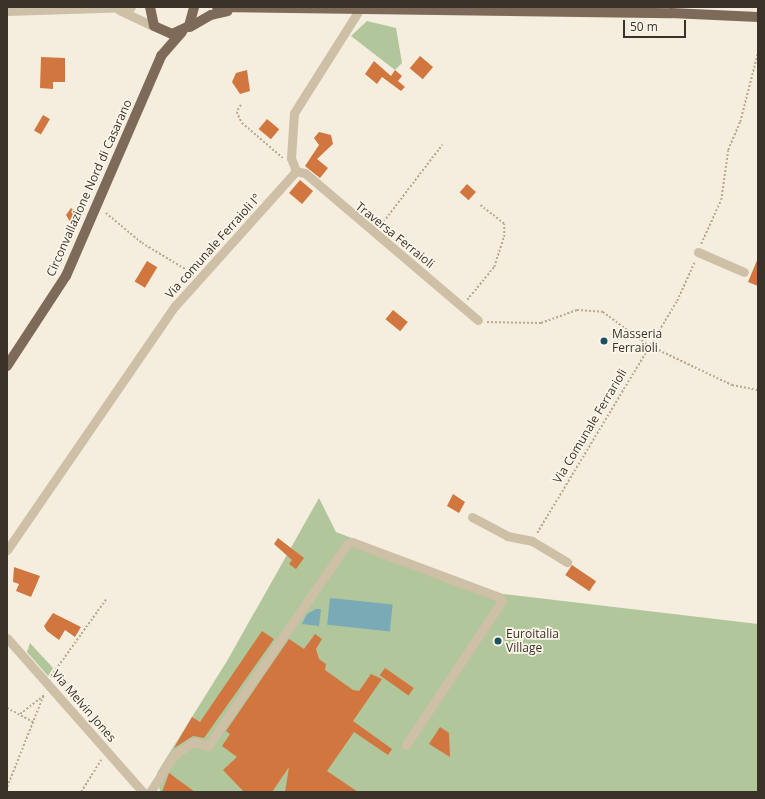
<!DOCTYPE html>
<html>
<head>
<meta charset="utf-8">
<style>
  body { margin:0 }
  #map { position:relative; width:765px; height:799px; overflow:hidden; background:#f5eddd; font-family:"Open Sans",sans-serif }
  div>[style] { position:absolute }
  .green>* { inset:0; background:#b1c69b }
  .water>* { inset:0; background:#79aab5; transform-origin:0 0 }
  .building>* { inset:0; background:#d1763e; transform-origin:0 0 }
  .path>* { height:1.5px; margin-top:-0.75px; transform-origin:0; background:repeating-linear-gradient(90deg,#baa991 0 2px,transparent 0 4px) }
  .minor>* { height:9px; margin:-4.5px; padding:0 4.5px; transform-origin:4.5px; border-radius:4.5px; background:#cebfa7 }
  .major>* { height:10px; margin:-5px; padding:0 5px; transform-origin:5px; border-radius:5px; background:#7e6a58 }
  .dots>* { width:11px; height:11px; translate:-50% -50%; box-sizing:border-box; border:2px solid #fcf6ea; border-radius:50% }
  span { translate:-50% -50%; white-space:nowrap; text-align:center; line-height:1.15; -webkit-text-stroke:3.5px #fcf6ea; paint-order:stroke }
  .street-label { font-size:12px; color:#3a3128 }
  .poi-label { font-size:12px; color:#3a3128 }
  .left { translate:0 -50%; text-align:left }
  .frame { position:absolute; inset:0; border:8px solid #3a3128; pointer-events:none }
  .scale { position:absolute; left:623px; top:20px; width:63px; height:18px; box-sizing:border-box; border:2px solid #3a3128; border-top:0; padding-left:5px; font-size:12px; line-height:14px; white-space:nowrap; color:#3a3128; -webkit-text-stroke:3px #fcf6ea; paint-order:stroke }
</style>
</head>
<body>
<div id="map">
  <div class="green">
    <div style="clip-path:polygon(367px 21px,396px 28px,402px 63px,395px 70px,351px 36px)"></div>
    <div style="clip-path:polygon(319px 498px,336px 532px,495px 593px,758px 624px,758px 792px,160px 792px,157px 773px,227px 661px)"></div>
    <div style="clip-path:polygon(30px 643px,53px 668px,48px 676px,27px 652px)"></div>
  </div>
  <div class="water">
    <div style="left:330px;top:598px;width:63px;height:27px;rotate:6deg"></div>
    <div style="clip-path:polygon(316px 609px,321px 609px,319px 626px,302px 624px,307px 614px)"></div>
  </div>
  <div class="building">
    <div style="left:420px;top:56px;width:17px;height:16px;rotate:40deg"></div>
    <div style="clip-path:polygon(41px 57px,65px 58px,65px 82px,53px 82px,53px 89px,40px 88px)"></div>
    <div style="clip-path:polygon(374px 61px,391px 76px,395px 70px,402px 76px,398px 81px,405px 87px,401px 91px,382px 77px,377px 84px,365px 74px)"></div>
    <div style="clip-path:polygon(247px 70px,250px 91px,240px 94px,232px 82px,236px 73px)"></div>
    <div style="left:43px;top:115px;width:8px;height:18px;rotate:30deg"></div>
    <div style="left:267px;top:119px;width:16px;height:13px;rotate:40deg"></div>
    <div style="clip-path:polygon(319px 132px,331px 135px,333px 144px,317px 159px,328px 168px,320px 178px,305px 166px,319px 145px,314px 138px)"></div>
    <div style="left:300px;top:180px;width:17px;height:17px;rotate:40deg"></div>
    <div style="left:467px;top:184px;width:12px;height:11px;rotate:42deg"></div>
    <div style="clip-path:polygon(71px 208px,81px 216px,72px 225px,66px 215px)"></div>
    <div style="clip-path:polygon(758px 258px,758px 286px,748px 282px)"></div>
    <div style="left:147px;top:261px;width:12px;height:24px;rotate:31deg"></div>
    <div style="left:393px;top:310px;width:19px;height:12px;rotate:39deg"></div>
    <div style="clip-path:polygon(453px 494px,465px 502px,459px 513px,447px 506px)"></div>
    <div style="clip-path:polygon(278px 538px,304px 558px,296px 569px,289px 564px,292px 560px,274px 544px)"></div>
    <div style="left:572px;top:565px;width:29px;height:12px;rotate:34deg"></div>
    <div style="clip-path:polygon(14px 567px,40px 576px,31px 597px,16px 591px,19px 584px,13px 582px)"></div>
    <div style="clip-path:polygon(53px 613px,81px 627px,75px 637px,65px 630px,59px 640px,47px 631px,44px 626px)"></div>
    <div style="clip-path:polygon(262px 631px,274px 639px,204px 738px,193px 736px,174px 748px,192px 717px,200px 722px)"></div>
    <div style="clip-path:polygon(315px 634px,322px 639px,316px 649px,319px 659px,326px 664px,325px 670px,353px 690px,359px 691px,371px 674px,382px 679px,353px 721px,392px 749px,388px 755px,354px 732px,327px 771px,358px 792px,285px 792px,289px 767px,272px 792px,244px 792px,223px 770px,237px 757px,222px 746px,230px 734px,226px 731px,289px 639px,304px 649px)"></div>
    <div style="left:385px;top:668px;width:35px;height:9px;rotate:35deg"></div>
    <div style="clip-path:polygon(440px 727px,449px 733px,450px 757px,429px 744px)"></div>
    <div style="clip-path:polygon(169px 773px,195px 792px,162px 792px)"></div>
  </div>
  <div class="path">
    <div style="left:241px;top:105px;width:8px;rotate:120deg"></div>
    <div style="left:237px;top:112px;width:12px;rotate:66deg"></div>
    <div style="left:242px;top:123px;width:54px;rotate:40.5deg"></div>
    <div style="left:106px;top:213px;width:47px;rotate:39.8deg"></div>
    <div style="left:142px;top:243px;width:58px;rotate:31deg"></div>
    <div style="left:381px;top:225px;width:101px;rotate:-52.7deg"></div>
    <div style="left:701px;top:244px;width:48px;rotate:-65.6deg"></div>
    <div style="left:721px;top:200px;width:50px;rotate:-82deg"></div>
    <div style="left:728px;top:150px;width:30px;rotate:-67deg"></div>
    <div style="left:740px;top:122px;width:72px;rotate:-75.6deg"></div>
    <div style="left:467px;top:300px;width:43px;rotate:-50.7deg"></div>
    <div style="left:494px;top:267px;width:32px;rotate:-72deg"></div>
    <div style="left:504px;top:237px;width:13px;rotate:-90deg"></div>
    <div style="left:504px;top:224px;width:31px;rotate:-142deg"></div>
    <div style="left:487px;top:322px;width:54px;rotate:1.1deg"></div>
    <div style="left:541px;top:323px;width:38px;rotate:-20deg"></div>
    <div style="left:577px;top:310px;width:26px;rotate:4deg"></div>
    <div style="left:603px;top:312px;width:56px;rotate:36.3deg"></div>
    <div style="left:648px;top:345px;width:93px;rotate:25.5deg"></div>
    <div style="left:732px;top:385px;width:26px;rotate:11deg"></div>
    <div style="left:537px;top:533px;width:271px;rotate:-58.9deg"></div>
    <div style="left:677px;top:301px;width:44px;rotate:-65.8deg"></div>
    <div style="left:51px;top:676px;width:96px;rotate:-54.3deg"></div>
    <div style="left:7px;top:708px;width:30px;rotate:28deg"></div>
    <div style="left:20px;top:714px;width:31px;rotate:-38deg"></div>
    <div style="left:7px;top:787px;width:100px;rotate:-68.3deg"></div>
    <div style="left:81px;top:792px;width:39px;rotate:-58deg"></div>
  </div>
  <div class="minor">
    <div style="left:119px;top:10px;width:38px;rotate:25deg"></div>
    <div style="left:7px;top:11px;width:124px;rotate:-1.8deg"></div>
    <div style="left:296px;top:171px;width:9px;rotate:13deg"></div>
    <div style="left:305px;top:173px;width:227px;rotate:40.4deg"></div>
    <div style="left:698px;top:252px;width:50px;rotate:23.5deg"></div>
    <div style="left:472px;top:517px;width:40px;rotate:28deg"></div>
    <div style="left:507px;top:536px;width:25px;rotate:11deg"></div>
    <div style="left:532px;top:541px;width:41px;rotate:31deg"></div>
    <div style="left:7px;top:550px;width:296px;rotate:-55.5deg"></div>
    <div style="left:175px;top:306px;width:181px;rotate:-48.1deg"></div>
    <div style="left:296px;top:171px;width:14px;rotate:-111deg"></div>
    <div style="left:291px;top:158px;width:45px;rotate:-86.2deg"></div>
    <div style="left:294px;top:113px;width:122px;rotate:-57.7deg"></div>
    <div style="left:7px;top:638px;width:205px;rotate:48.6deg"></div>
    <div style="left:150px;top:792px;width:44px;rotate:-57deg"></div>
    <div style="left:174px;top:755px;width:24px;rotate:-33deg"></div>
    <div style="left:194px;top:742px;width:15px;rotate:16deg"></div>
    <div style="left:208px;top:746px;width:245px;rotate:-55.5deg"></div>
    <div style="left:347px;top:544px;width:5px;rotate:-22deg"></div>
    <div style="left:352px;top:542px;width:157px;rotate:20.5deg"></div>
    <div style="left:499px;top:597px;width:5px;rotate:53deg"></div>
    <div style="left:502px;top:601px;width:173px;rotate:123.7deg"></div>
  </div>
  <div class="major">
    <div style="left:150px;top:7px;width:19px;rotate:78deg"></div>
    <div style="left:154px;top:26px;width:20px;rotate:24deg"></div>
    <div style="left:172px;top:34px;width:19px;rotate:-25deg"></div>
    <div style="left:189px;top:26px;width:20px;rotate:-75deg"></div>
    <div style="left:217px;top:7px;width:454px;rotate:0.8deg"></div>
    <div style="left:671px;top:13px;width:87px;rotate:2.6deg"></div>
    <div style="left:190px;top:27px;width:24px;rotate:-30deg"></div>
    <div style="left:211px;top:15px;width:17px;rotate:-13deg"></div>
    <div style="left:7px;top:366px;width:108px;rotate:-56.8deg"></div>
    <div style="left:66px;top:276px;width:240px;rotate:-66.6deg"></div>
    <div style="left:161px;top:56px;width:32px;rotate:-49deg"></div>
  </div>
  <div class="dots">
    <div style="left:604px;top:341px;background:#195260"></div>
    <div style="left:498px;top:641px;background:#195260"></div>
  </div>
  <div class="street-label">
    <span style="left:89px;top:188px;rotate:-66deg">Circonvallazione Nord di Casarano</span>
    <span style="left:395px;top:235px;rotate:39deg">Traversa Ferraioli</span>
    <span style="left:213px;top:246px;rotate:-48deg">Via comunale Ferraioli I°</span>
    <span style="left:590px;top:426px;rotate:-59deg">Via Comunale Ferrarioli</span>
    <span style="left:84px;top:706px;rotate:49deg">Via Melvin Jones</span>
  </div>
  <div class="poi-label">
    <span class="left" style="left:612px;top:341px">Masseria<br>Ferraioli</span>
    <span class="left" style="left:506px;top:641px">Euroitalia<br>Village</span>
  </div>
  <div class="frame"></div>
  <div class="scale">50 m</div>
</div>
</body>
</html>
